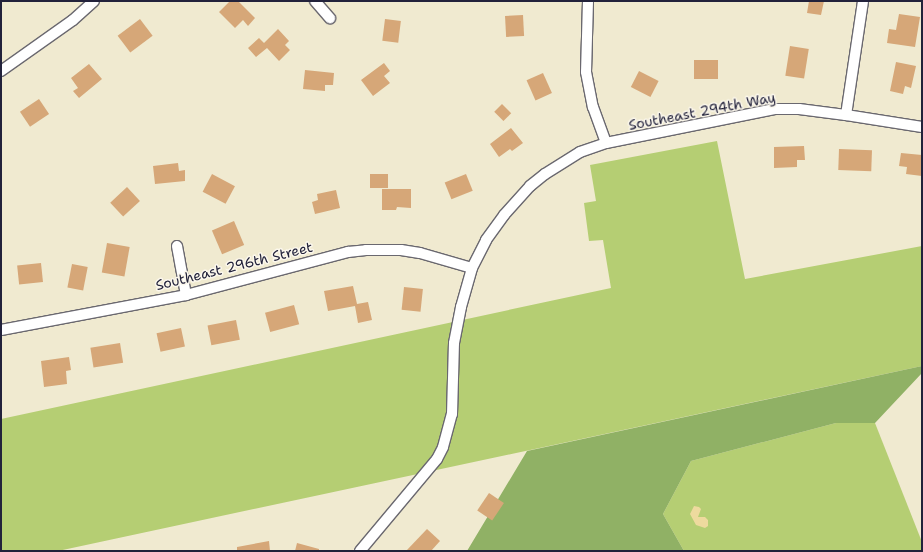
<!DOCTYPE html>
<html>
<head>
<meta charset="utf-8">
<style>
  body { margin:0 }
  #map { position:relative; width:923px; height:552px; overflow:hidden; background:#f0ead0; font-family:"Shantell Sans",sans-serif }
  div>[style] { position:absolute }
  .green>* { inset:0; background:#b5ce73 }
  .forest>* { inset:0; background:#90b165 }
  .sand>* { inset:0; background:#eeda9e }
  .building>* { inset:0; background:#d6a778; transform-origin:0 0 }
  .roads { filter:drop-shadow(1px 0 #6a686f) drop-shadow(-1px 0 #6a686f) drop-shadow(0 1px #6a686f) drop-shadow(0 -1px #6a686f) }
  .minor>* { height:10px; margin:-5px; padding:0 5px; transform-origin:5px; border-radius:5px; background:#fff }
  span { translate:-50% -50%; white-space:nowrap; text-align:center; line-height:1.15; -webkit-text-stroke:3px #fbf7ec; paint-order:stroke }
  .street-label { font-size:14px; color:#22223b }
  .frame { position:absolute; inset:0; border:2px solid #22223b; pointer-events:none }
</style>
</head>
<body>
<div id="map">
  <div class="green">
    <div style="clip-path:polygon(717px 141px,745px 279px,922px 246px,922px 366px,58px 551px,1px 551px,1px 419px,611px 288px,603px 240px,589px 241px,584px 203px,596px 201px,590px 165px)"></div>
    <div style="clip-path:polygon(836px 423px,875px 423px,922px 542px,922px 551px,684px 551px,663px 514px,691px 461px)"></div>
  </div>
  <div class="forest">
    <div style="clip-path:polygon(922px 366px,922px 373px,875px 423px,836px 423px,691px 461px,663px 514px,684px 551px,467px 551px,527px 451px)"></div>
  </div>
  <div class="sand">
    <div style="clip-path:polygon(694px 506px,699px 507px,701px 509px,698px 517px,705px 517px,708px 520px,708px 526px,705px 528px,696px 525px,690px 514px)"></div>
  </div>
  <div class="building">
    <div style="clip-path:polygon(230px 1px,238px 1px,255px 18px,248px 26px,243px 20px,235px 28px,219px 12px)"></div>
    <div style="clip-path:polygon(809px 1px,824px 1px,821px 15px,807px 13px)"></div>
    <div style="clip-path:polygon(899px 14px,920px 17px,915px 47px,887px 43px,889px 29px,896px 30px)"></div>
    <div style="left:523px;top:15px;width:21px;height:18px;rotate:87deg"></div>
    <div style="left:140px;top:19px;width:21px;height:28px;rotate:53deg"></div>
    <div style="left:385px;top:19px;width:16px;height:22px;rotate:7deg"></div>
    <div style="clip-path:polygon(278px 29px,289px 41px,285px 45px,290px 50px,279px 61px,267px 48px,256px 57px,248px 48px,259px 38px,264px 43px)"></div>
    <div style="left:790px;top:46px;width:19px;height:30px;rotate:9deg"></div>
    <div style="left:718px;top:60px;width:19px;height:24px;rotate:90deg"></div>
    <div style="clip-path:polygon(896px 62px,916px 66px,911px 88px,905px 86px,903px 94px,890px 91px)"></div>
    <div style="clip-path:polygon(384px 63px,390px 71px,384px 76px,390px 83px,373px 96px,361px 80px)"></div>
    <div style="clip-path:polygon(89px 64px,102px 79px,79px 98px,73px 91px,78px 88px,71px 78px)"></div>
    <div style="clip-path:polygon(305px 70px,334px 73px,333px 85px,325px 85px,325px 91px,303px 89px)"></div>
    <div style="left:639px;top:71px;width:22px;height:18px;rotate:27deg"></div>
    <div style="left:543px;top:73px;width:22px;height:18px;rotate:66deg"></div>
    <div style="left:39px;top:99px;width:18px;height:23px;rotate:56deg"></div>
    <div style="left:502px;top:104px;width:13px;height:11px;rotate:45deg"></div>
    <div style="clip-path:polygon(511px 128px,523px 143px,512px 151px,510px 149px,499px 157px,490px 144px)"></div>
    <div style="clip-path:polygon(804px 146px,805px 160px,797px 160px,797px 167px,774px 168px,774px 147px)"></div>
    <div style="left:839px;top:149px;width:33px;height:21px;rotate:2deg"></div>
    <div style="clip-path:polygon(901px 153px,922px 155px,922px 176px,906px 174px,907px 167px,899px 166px)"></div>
    <div style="clip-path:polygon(178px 163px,179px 171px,185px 170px,185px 181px,155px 184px,153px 166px)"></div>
    <div style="left:212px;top:174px;width:26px;height:20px;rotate:28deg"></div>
    <div style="left:370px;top:174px;width:18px;height:14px"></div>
    <div style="left:466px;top:174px;width:18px;height:23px;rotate:68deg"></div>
    <div style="left:127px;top:187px;width:19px;height:23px;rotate:47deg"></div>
    <div style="clip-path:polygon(382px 189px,411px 189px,411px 208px,397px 207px,396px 210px,382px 210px)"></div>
    <div style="clip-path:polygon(336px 190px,340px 208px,315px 214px,312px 202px,318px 200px,317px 194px)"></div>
    <div style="left:234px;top:221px;width:26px;height:24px;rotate:67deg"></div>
    <div style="left:107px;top:243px;width:23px;height:30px;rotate:10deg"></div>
    <div style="left:41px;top:263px;width:19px;height:24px;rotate:84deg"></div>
    <div style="left:72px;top:264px;width:16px;height:24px;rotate:11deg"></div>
    <div style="clip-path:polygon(353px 286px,357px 304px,368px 302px,372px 320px,358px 323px,355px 306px,328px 311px,324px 291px)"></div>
    <div style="left:404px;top:287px;width:19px;height:23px;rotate:6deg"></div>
    <div style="left:294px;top:305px;width:20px;height:30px;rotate:75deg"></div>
    <div style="left:236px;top:320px;width:20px;height:29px;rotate:79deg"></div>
    <div style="left:181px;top:328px;width:19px;height:25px;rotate:78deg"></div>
    <div style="left:120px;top:343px;width:20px;height:30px;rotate:81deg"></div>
    <div style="clip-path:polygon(69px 357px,71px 370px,66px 371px,67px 384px,44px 387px,41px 361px)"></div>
    <div style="left:489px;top:493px;width:18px;height:21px;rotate:34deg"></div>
    <div style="clip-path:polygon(427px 529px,440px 541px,431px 551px,406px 551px)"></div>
    <div style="clip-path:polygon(269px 541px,270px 551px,237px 551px,237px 547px)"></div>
    <div style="clip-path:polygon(297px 543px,319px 549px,319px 551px,295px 551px)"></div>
  </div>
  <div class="roads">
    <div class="minor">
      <div style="left:315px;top:1px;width:23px;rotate:49deg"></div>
      <div style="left:588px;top:1px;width:71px;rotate:91.6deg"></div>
      <div style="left:586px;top:72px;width:36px;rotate:79deg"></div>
      <div style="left:593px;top:107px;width:38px;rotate:70deg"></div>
      <div style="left:1px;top:71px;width:88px;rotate:-35.3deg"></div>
      <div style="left:73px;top:20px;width:28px;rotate:-42deg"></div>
      <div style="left:846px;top:115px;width:115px;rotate:-81.5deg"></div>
      <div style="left:177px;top:246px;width:50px;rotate:79.6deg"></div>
      <div style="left:1px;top:330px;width:188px;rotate:-10.7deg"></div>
      <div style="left:186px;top:295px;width:168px;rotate:-14.9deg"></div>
      <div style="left:348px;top:252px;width:18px;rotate:-6deg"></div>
      <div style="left:366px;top:250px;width:35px"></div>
      <div style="left:401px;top:250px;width:19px;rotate:9deg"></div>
      <div style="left:420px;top:253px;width:54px;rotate:16.1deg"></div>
      <div style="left:360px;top:551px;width:120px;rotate:-50.1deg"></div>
      <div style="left:437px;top:459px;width:13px;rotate:-63deg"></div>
      <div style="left:443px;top:447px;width:34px;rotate:-75deg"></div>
      <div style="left:452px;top:414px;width:71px;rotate:-88.4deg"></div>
      <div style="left:454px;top:343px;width:37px;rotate:-79deg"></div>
      <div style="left:461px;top:307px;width:41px;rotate:-74.2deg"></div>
      <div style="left:472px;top:268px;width:31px;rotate:-63deg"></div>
      <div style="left:486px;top:240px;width:31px;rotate:-54deg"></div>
      <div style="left:504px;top:215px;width:39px;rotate:-48deg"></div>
      <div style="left:530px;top:186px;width:19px;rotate:-39deg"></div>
      <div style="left:545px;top:174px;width:41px;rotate:-32.2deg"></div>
      <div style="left:580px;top:152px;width:28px;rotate:-19deg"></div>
      <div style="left:606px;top:143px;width:172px;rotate:-11.4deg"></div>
      <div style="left:775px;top:109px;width:24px"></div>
      <div style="left:799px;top:109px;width:47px;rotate:7.3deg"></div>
      <div style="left:846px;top:115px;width:77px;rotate:9deg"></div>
    </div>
  </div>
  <div class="street-label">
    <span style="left:702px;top:111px;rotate:-11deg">Southeast 294th Way</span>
    <span style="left:234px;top:266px;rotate:-14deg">Southeast 296th Street</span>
  </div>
  <div class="frame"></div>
</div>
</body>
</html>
